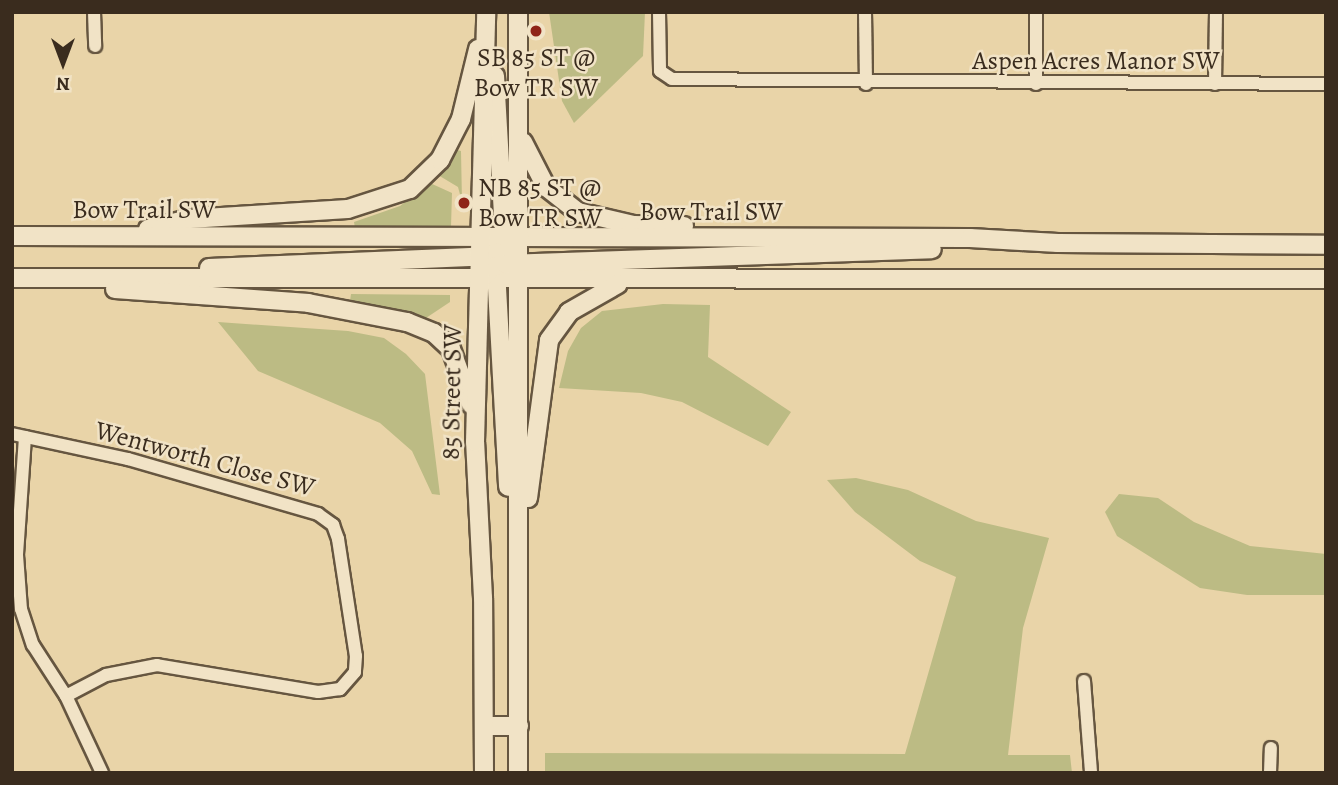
<!DOCTYPE html>
<html>
<head>
<meta charset="utf-8">
<style>
  body { margin:0 }
  #map { position:relative; width:1338px; height:785px; overflow:hidden; background:#e9d4a8; font-family:Alegreya,serif }
  div>[style] { position:absolute }
  .green>* { inset:0; background:#bcbb84 }
  .roads { filter:drop-shadow(2px 0 #665640) drop-shadow(-2px 0 #665640) drop-shadow(0 2px #665640) drop-shadow(0 -2px #665640) }
  .street>* { height:12px; margin:-6px; padding:0 6px; transform-origin:6px; border-radius:6px; background:#f1e3c6 }
  .secondary>* { height:18px; margin:-9px; padding:0 9px; transform-origin:9px; border-radius:9px; background:#f1e3c6 }
  .dots>* { width:19px; height:19px; translate:-50% -50%; box-sizing:border-box; border:4px solid #f1e3c6; border-radius:50% }
  span { translate:-50% -50%; white-space:nowrap; text-align:center; line-height:1.15; -webkit-text-stroke:5px #f1e3c6; paint-order:stroke }
  .poi-label { font-size:26px; color:#3a2c1e }
  .left { translate:0 -50%; text-align:left }
  .street-label { font-size:26px; color:#3a2c1e }
  .frame { position:absolute; inset:0; border:14px solid #3a2c1e; pointer-events:none }
  .north { position:absolute; left:28px; top:28px; width:70px; height:70px; -webkit-text-stroke:5px #f1e3c6; paint-order:stroke; rotate:180deg; font-size:19px; font-weight:700; line-height:28px; text-align:center; color:#3a2c1e }
  .north::after { content:''; display:block; margin:auto; width:24px; height:32px; background:#3a2c1e; clip-path:polygon(50% 0,100% 100%,50% 72%,0 100%) }
</style>
</head>
<body>
<div id="map">
  <div class="green">
    <div style="clip-path:polygon(549px 12px,645px 12px,643px 56px,574px 123px,562px 101px)"></div>
    <div style="clip-path:polygon(454px 149px,461px 151px,462px 202px,458px 187px,438px 175px)"></div>
    <div style="clip-path:polygon(430px 183px,452px 193px,451px 227px,355px 228px,354px 222px,400px 206px)"></div>
    <div style="clip-path:polygon(351px 294px,450px 295px,450px 302px,423px 320px,350px 301px)"></div>
    <div style="clip-path:polygon(663px 304px,710px 305px,708px 357px,791px 412px,768px 446px,682px 402px,641px 393px,559px 388px,568px 351px,581px 328px,602px 311px)"></div>
    <div style="clip-path:polygon(218px 322px,348px 331px,384px 338px,406px 354px,425px 374px,440px 495px,432px 494px,412px 451px,380px 423px,258px 371px)"></div>
    <div style="clip-path:polygon(856px 478px,908px 490px,976px 521px,1049px 538px,1023px 628px,1008px 755px,1070px 755px,1072px 773px,545px 773px,545px 753px,905px 754px,956px 577px,920px 561px,855px 512px,827px 480px)"></div>
    <div style="clip-path:polygon(1119px 494px,1158px 498px,1194px 522px,1250px 546px,1326px 554px,1326px 595px,1247px 595px,1200px 588px,1117px 536px,1105px 512px)"></div>
  </div>
  <div class="roads">
    <div class="street">
      <div style="left:94px;top:12px;width:34px;rotate:88deg"></div>
      <div style="left:659px;top:12px;width:59px;rotate:89deg"></div>
      <div style="left:660px;top:71px;width:14px;rotate:34deg"></div>
      <div style="left:672px;top:79px;width:654px;rotate:0.44deg"></div>
      <div style="left:865px;top:12px;width:72px;rotate:89.2deg"></div>
      <div style="left:1036px;top:84px;width:72px;rotate:-90deg"></div>
      <div style="left:1215px;top:84px;width:72px;rotate:-89.2deg"></div>
      <div style="left:12px;top:434px;width:119px;rotate:12.2deg"></div>
      <div style="left:128px;top:459px;width:198px;rotate:16.1deg"></div>
      <div style="left:318px;top:514px;width:19px;rotate:36deg"></div>
      <div style="left:333px;top:525px;width:15px;rotate:70deg"></div>
      <div style="left:338px;top:539px;width:118px;rotate:81.3deg"></div>
      <div style="left:356px;top:656px;width:16px;rotate:94deg"></div>
      <div style="left:355px;top:672px;width:23px;rotate:131deg"></div>
      <div style="left:340px;top:689px;width:22px;rotate:172deg"></div>
      <div style="left:318px;top:692px;width:163px;rotate:-170.5deg"></div>
      <div style="left:157px;top:665px;width:52px;rotate:168.9deg"></div>
      <div style="left:106px;top:675px;width:45px;rotate:152.3deg"></div>
      <div style="left:25px;top:437px;width:118px;rotate:93.9deg"></div>
      <div style="left:17px;top:555px;width:54px;rotate:85.8deg"></div>
      <div style="left:21px;top:609px;width:38px;rotate:72deg"></div>
      <div style="left:33px;top:645px;width:61px;rotate:57.1deg"></div>
      <div style="left:66px;top:696px;width:85px;rotate:64.9deg"></div>
      <div style="left:1084px;top:681px;width:92px;rotate:85.6deg"></div>
      <div style="left:1270px;top:773px;width:25px;rotate:-88deg"></div>
    </div>
    <div class="secondary">
      <div style="left:495px;top:76px;width:171px;rotate:86.7deg"></div>
      <div style="left:523px;top:142px;width:51px;rotate:62.9deg"></div>
      <div style="left:546px;top:187px;width:41px;rotate:38deg"></div>
      <div style="left:578px;top:212px;width:57px;rotate:13.1deg"></div>
      <div style="left:634px;top:225px;width:50px;rotate:1.1deg"></div>
      <div style="left:148px;top:229px;width:42px;rotate:-13.7deg"></div>
      <div style="left:189px;top:219px;width:159px;rotate:-3.6deg"></div>
      <div style="left:348px;top:209px;width:65px;rotate:-17.9deg"></div>
      <div style="left:410px;top:189px;width:42px;rotate:-44deg"></div>
      <div style="left:440px;top:160px;width:46px;rotate:-62.9deg"></div>
      <div style="left:461px;top:119px;width:72px;rotate:-76.3deg"></div>
      <div style="left:12px;top:236px;width:958px;rotate:0.12deg"></div>
      <div style="left:970px;top:238px;width:88px;rotate:3.3deg"></div>
      <div style="left:1058px;top:243px;width:268px;rotate:0.4deg"></div>
      <div style="left:209px;top:268px;width:267px;rotate:-2.4deg"></div>
      <div style="left:476px;top:257px;width:32px;rotate:-11deg"></div>
      <div style="left:507px;top:251px;width:19px;rotate:-47deg"></div>
      <div style="left:496px;top:270px;width:217px;rotate:86.8deg"></div>
      <div style="left:12px;top:278px;width:1314px;rotate:0.04deg"></div>
      <div style="left:480px;top:280px;width:18px;rotate:-45deg"></div>
      <div style="left:493px;top:267px;width:13px;rotate:-13deg"></div>
      <div style="left:506px;top:264px;width:426px;rotate:-2deg"></div>
      <div style="left:115px;top:289px;width:194px;rotate:4.1deg"></div>
      <div style="left:308px;top:303px;width:101px;rotate:10.9deg"></div>
      <div style="left:407px;top:322px;width:29px;rotate:22deg"></div>
      <div style="left:434px;top:333px;width:23px;rotate:43deg"></div>
      <div style="left:451px;top:349px;width:59px;rotate:70deg"></div>
      <div style="left:528px;top:498px;width:159px;rotate:-82.4deg"></div>
      <div style="left:549px;top:340px;width:34px;rotate:-54deg"></div>
      <div style="left:569px;top:312px;width:56px;rotate:-29.7deg"></div>
      <div style="left:485px;top:726px;width:34px"></div>
      <div style="left:484px;top:773px;width:175px;rotate:-90.3deg"></div>
      <div style="left:483px;top:598px;width:156px;rotate:-92.9deg"></div>
      <div style="left:475px;top:442px;width:430px;rotate:-88.5deg"></div>
      <div style="left:518px;top:773px;width:761px;rotate:-90deg"></div>
    </div>
  </div>
  <div class="dots">
    <div style="left:536px;top:31px;background:#8f2418"></div>
    <div style="left:464px;top:203px;background:#8f2418"></div>
  </div>
  <div class="poi-label">
    <span style="left:536px;top:73px">SB 85 ST @<br>Bow TR SW</span>
    <span class="left" style="left:478px;top:203px">NB 85 ST @<br>Bow TR SW</span>
  </div>
  <div class="street-label">
    <span style="left:1096px;top:61px">Aspen Acres Manor SW</span>
    <span style="left:144px;top:210px">Bow Trail SW</span>
    <span style="left:711px;top:212px">Bow Trail SW</span>
    <span style="left:452px;top:392px;rotate:-89deg">85 Street SW</span>
    <span style="left:205px;top:459px;rotate:15deg">Wentworth Close SW</span>
  </div>
  <div class="frame"></div>
  <div class="north">N</div>
</div>
</body>
</html>
